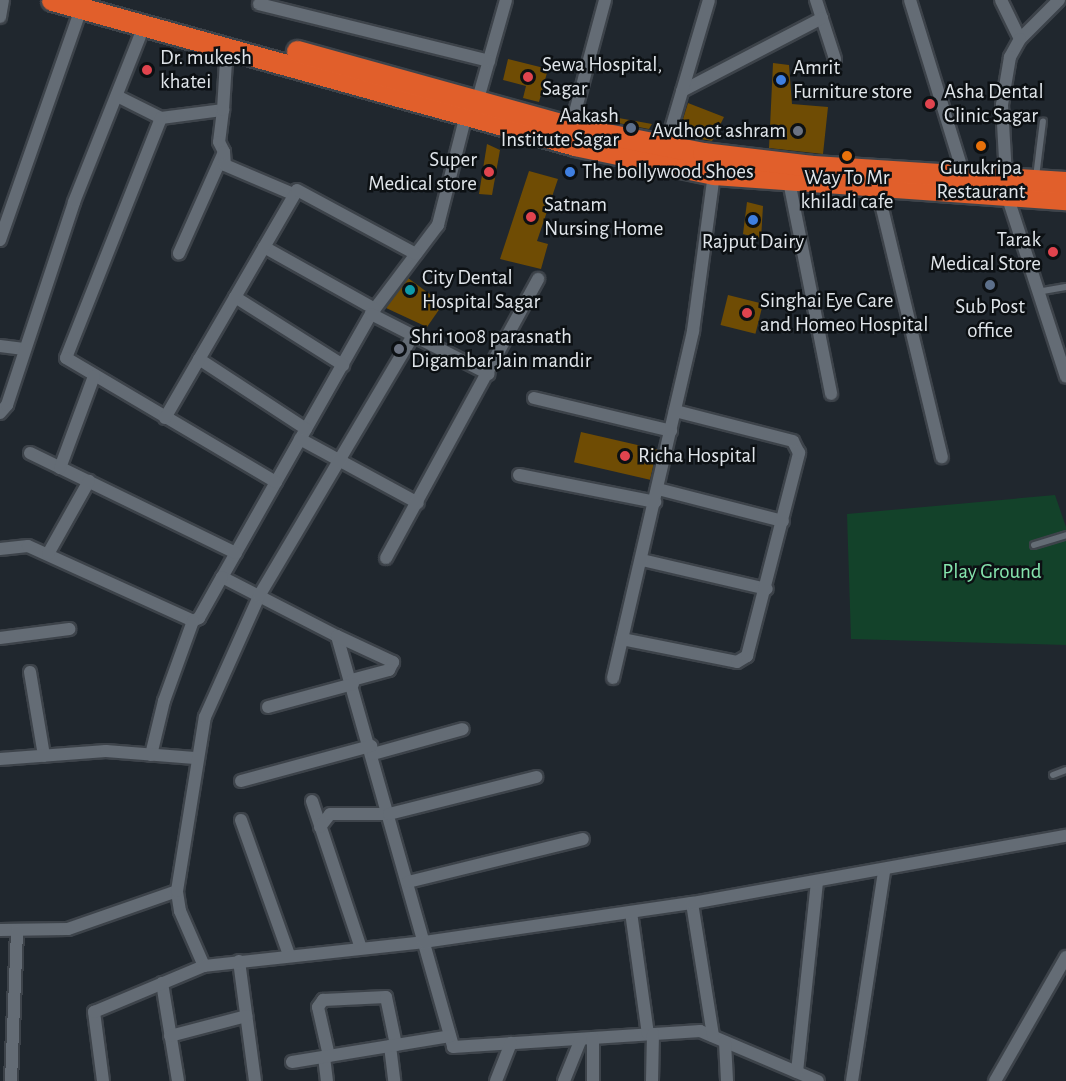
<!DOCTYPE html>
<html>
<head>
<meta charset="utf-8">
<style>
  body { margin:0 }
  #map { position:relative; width:1066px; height:1081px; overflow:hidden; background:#20272e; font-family:"Alegreya Sans",sans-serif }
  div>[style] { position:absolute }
  .green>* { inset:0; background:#13422a }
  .building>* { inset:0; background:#6f4c04; transform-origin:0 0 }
  .roads { filter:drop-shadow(2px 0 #3d434a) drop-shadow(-2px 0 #3d434a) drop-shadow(0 2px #3d434a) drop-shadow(0 -2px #3d434a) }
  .lane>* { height:6px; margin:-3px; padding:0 3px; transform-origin:3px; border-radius:3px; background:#646c75 }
  .street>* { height:12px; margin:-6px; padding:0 6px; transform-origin:6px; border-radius:6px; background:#646c75 }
  .highway>* { height:21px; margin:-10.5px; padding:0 10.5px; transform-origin:10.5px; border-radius:10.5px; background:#e15f2b }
  .dots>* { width:16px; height:16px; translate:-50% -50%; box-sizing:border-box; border:3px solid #0c1013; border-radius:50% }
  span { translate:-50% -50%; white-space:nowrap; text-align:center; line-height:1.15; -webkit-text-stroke:5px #0c1013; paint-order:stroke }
  .poi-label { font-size:21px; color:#e0e5ea }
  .left { translate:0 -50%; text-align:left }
  .right { translate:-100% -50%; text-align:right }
  .park-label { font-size:21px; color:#86e5ae }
</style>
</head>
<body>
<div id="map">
  <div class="green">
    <div style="clip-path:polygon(1055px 495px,1066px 527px,1066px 645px,851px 639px,847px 514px)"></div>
  </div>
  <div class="building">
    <div style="clip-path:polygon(508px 59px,548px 69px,539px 102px,523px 98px,526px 86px,503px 80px)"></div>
    <div style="clip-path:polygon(773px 63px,789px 65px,792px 104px,828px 107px,823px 154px,769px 148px)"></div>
    <div style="clip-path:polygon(688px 103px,724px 117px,712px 141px,678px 135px)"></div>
    <div style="clip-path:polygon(613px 117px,652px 124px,649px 129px,613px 122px)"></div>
    <div style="clip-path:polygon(487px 144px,500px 150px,492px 195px,479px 194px)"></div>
    <div style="clip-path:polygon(529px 171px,558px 179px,537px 241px,548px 244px,541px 269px,500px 259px)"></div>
    <div style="clip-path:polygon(747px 202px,763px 206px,761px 239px,743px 234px)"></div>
    <div style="clip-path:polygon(408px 278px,443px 304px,427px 327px,386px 308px)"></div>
    <div style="left:728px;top:295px;width:36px;height:31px;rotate:14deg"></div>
    <div style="left:581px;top:432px;width:78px;height:31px;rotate:13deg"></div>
  </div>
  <div class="roads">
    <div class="lane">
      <div style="left:1036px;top:177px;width:56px;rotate:-82.9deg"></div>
      <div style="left:1037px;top:292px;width:29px;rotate:-10deg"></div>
      <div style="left:1034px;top:545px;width:34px;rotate:-17deg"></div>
      <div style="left:1053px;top:775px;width:14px;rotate:-21deg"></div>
    </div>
    <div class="street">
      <div style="left:506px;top:0;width:103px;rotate:105.8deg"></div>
      <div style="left:478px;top:99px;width:20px;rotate:127deg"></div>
      <div style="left:466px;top:115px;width:114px;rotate:104.3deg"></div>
      <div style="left:438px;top:225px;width:111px;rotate:127deg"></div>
      <div style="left:371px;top:314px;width:302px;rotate:119.5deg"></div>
      <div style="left:222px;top:577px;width:129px;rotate:27.2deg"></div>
      <div style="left:337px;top:636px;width:427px;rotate:74.2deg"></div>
      <div style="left:453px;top:1047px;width:248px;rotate:-3.7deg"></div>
      <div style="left:700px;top:1031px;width:128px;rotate:23deg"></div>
      <div style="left:816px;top:0;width:62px;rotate:72.1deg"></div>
      <div style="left:910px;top:0;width:184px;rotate:72.9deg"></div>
      <div style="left:1001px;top:0;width:43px;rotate:64deg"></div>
      <div style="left:1059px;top:0;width:55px;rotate:135deg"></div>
      <div style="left:1020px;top:39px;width:21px;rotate:119deg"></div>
      <div style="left:1010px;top:57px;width:49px;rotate:99.5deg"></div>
      <div style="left:1002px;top:105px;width:90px;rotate:86.8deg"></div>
      <div style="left:1007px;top:195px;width:191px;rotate:72deg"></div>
      <div style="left:259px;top:4px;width:237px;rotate:13.9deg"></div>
      <div style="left:0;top:17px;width:17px;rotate:-80deg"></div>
      <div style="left:682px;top:91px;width:158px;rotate:-27.5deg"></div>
      <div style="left:117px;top:96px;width:49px;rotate:26.6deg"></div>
      <div style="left:161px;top:118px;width:63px;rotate:-7.4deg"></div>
      <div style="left:223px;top:110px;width:32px;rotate:97deg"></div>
      <div style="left:219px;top:142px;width:11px;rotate:63deg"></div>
      <div style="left:224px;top:152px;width:111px;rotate:114deg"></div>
      <div style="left:223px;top:110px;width:65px;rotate:-86.5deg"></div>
      <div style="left:161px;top:118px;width:258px;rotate:111.6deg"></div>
      <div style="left:66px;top:358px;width:244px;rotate:30.6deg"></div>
      <div style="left:571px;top:127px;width:131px;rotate:-75deg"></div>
      <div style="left:666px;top:146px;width:152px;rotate:-73.6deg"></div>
      <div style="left:224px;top:152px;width:13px;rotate:86deg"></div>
      <div style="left:225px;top:165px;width:74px;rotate:23.1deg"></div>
      <div style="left:789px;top:181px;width:217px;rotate:78.8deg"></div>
      <div style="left:877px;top:187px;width:278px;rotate:76.5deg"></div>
      <div style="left:0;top:240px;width:248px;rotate:-70.7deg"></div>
      <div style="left:264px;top:247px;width:127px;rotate:29.2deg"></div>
      <div style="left:235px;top:297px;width:128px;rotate:32.2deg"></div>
      <div style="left:371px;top:314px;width:132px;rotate:27deg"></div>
      <div style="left:0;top:346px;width:24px;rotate:7deg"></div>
      <div style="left:199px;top:359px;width:128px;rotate:33.2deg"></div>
      <div style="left:534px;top:398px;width:141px;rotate:13.5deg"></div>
      <div style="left:0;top:413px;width:11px;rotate:-49deg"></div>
      <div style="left:7px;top:405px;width:214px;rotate:-71.7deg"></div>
      <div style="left:74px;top:202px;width:192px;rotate:-68.3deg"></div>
      <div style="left:165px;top:418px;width:263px;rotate:-59.9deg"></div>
      <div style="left:297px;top:190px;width:135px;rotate:28.3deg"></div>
      <div style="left:300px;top:439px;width:134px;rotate:28.5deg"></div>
      <div style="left:30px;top:453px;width:229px;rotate:25.9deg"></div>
      <div style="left:60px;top:468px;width:98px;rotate:-69.7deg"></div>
      <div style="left:519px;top:475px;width:139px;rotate:11.2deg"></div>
      <div style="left:658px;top:489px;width:129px;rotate:14.4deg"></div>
      <div style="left:0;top:549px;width:28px;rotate:-6deg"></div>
      <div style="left:28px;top:546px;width:181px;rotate:24.4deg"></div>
      <div style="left:193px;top:621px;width:7px;rotate:-27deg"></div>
      <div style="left:199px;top:618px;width:47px;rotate:-60.7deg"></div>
      <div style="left:48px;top:554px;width:84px;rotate:-60.7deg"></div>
      <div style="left:386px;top:558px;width:318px;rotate:-61.4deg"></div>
      <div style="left:642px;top:560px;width:128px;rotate:13.1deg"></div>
      <div style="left:337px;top:636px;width:62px;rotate:24.9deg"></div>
      <div style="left:393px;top:662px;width:9px;rotate:117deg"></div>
      <div style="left:389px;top:670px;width:38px;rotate:165deg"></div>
      <div style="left:0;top:638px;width:70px;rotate:-7.4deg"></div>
      <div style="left:622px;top:639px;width:117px;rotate:11.3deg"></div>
      <div style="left:737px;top:662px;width:12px;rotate:-31deg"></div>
      <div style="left:747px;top:656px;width:210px;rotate:-75.6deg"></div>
      <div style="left:799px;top:453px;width:13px;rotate:-117deg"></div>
      <div style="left:793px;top:441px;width:122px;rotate:-165.7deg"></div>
      <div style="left:30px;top:672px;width:85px;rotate:80.5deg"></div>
      <div style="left:613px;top:678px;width:356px;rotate:-77deg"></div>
      <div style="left:693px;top:331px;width:158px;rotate:-82.4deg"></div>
      <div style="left:268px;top:707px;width:88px;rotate:-15.1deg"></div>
      <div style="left:373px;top:754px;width:93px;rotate:-15.5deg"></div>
      <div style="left:151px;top:755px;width:56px;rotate:-76.5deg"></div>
      <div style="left:164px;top:701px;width:85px;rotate:-70.1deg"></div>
      <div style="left:0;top:759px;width:106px;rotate:-4.3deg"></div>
      <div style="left:106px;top:751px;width:89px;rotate:4.5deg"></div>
      <div style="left:241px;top:781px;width:135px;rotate:-15.1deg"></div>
      <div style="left:312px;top:801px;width:155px;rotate:71.6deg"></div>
      <div style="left:241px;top:820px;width:143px;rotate:70.4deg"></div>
      <div style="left:320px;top:827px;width:16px;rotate:-52deg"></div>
      <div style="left:330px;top:814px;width:59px"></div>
      <div style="left:389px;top:814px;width:152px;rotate:-14.1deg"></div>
      <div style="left:408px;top:882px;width:180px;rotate:-13.8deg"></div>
      <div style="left:692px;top:903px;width:135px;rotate:81deg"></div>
      <div style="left:631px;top:912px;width:123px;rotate:82.1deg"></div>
      <div style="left:0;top:930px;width:68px;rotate:-0.8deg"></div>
      <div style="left:68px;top:929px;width:115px;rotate:-19.2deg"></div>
      <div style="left:239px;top:961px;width:121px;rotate:82.4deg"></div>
      <div style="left:204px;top:966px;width:60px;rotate:-113.6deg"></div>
      <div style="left:180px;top:911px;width:20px;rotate:-99deg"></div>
      <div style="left:177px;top:891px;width:176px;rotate:-80.9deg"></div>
      <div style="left:205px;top:717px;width:133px;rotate:-65.9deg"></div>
      <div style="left:259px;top:596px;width:302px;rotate:-59.4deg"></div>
      <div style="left:162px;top:983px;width:99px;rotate:80.7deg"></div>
      <div style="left:170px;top:1036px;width:79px;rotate:-14.7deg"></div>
      <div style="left:725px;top:1042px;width:39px;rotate:87deg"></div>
      <div style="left:390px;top:1046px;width:35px;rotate:83deg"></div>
      <div style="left:329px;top:1056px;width:50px;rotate:-102.7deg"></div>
      <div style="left:318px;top:1007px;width:9px;rotate:-54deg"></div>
      <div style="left:323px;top:1000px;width:63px;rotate:-2.7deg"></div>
      <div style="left:386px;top:997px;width:49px;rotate:78.2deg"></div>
      <div style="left:324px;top:1057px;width:24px;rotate:83deg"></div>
      <div style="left:292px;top:1062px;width:160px;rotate:-9.3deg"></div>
      <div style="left:797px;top:1072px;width:190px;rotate:-84deg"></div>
      <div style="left:11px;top:1081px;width:150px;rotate:-87.7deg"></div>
      <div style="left:103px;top:1081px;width:70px;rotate:-97.4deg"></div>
      <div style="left:94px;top:1012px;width:119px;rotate:-22.7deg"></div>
      <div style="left:204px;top:966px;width:221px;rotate:-6.2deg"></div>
      <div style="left:424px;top:942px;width:271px;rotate:-8.3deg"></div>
      <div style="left:692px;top:903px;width:380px;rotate:-10.2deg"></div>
      <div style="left:496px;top:1081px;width:41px;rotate:-68.5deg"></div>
      <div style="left:564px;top:1081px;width:45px;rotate:-68deg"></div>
      <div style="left:593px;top:1081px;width:43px;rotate:-90deg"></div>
      <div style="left:652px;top:1081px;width:47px;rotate:-88.8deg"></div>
      <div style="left:852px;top:1081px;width:212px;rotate:-81.3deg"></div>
      <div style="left:995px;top:1081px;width:143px;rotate:-60.2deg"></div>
    </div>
    <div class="highway">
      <div style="left:52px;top:0;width:543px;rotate:15.5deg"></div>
      <div style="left:575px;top:145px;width:142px;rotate:11.8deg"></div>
      <div style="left:714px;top:174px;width:353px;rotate:4.1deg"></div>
      <div style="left:297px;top:51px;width:284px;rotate:15.5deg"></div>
      <div style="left:571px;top:127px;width:135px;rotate:11.1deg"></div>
      <div style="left:703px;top:153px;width:110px;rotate:6.8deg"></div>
      <div style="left:812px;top:166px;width:255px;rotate:3.6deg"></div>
    </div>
  </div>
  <div class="dots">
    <div style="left:147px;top:70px;background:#e0444e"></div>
    <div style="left:528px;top:77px;background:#e0444e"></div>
    <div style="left:781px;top:80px;background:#3f7fe0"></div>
    <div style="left:930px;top:104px;background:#e0444e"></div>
    <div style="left:631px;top:128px;background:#5c6f8a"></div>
    <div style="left:798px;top:131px;background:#6b7280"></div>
    <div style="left:981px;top:146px;background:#e8710a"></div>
    <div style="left:847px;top:156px;background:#e8710a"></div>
    <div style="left:489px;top:172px;background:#e0444e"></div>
    <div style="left:570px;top:172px;background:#3f7fe0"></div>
    <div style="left:531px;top:217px;background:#e0444e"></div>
    <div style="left:753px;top:220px;background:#3f7fe0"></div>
    <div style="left:1053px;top:252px;background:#e0444e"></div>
    <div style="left:990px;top:285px;background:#5c6f8a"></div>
    <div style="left:410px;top:290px;background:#0f9aa8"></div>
    <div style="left:747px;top:313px;background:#e0444e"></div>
    <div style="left:399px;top:349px;background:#6b7280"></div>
    <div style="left:625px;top:456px;background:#e0444e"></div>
  </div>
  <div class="poi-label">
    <span class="left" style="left:160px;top:70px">Dr. mukesh<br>khatei</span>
    <span class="left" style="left:542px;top:77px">Sewa Hospital,<br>Sagar</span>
    <span class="left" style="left:793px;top:80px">Amrit<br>Furniture store</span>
    <span class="left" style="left:944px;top:104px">Asha Dental<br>Clinic Sagar</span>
    <span class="right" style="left:619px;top:128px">Aakash<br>Institute Sagar</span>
    <span class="right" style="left:786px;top:131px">Avdhoot ashram</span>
    <span class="right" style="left:477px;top:172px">Super<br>Medical store</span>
    <span style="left:981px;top:180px">Gurukripa<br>Restaurant</span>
    <span class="left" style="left:582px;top:172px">The bollywood Shoes</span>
    <span style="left:847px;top:190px">Way To Mr<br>khiladi cafe</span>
    <span class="left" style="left:544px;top:217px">Satnam<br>Nursing Home</span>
    <span class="right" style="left:1041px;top:252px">Tarak<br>Medical Store</span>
    <span style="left:753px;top:242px">Rajput Dairy</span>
    <span class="left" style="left:422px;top:290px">City Dental<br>Hospital Sagar</span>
    <span class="left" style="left:760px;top:313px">Singhai Eye Care<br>and Homeo Hospital</span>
    <span style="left:990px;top:319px">Sub Post<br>office</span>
    <span class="left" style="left:411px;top:349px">Shri 1008 parasnath<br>Digambar Jain mandir</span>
    <span class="left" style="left:638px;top:456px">Richa Hospital</span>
  </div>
  <div class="park-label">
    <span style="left:992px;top:572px">Play Ground</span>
  </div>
</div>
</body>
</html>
